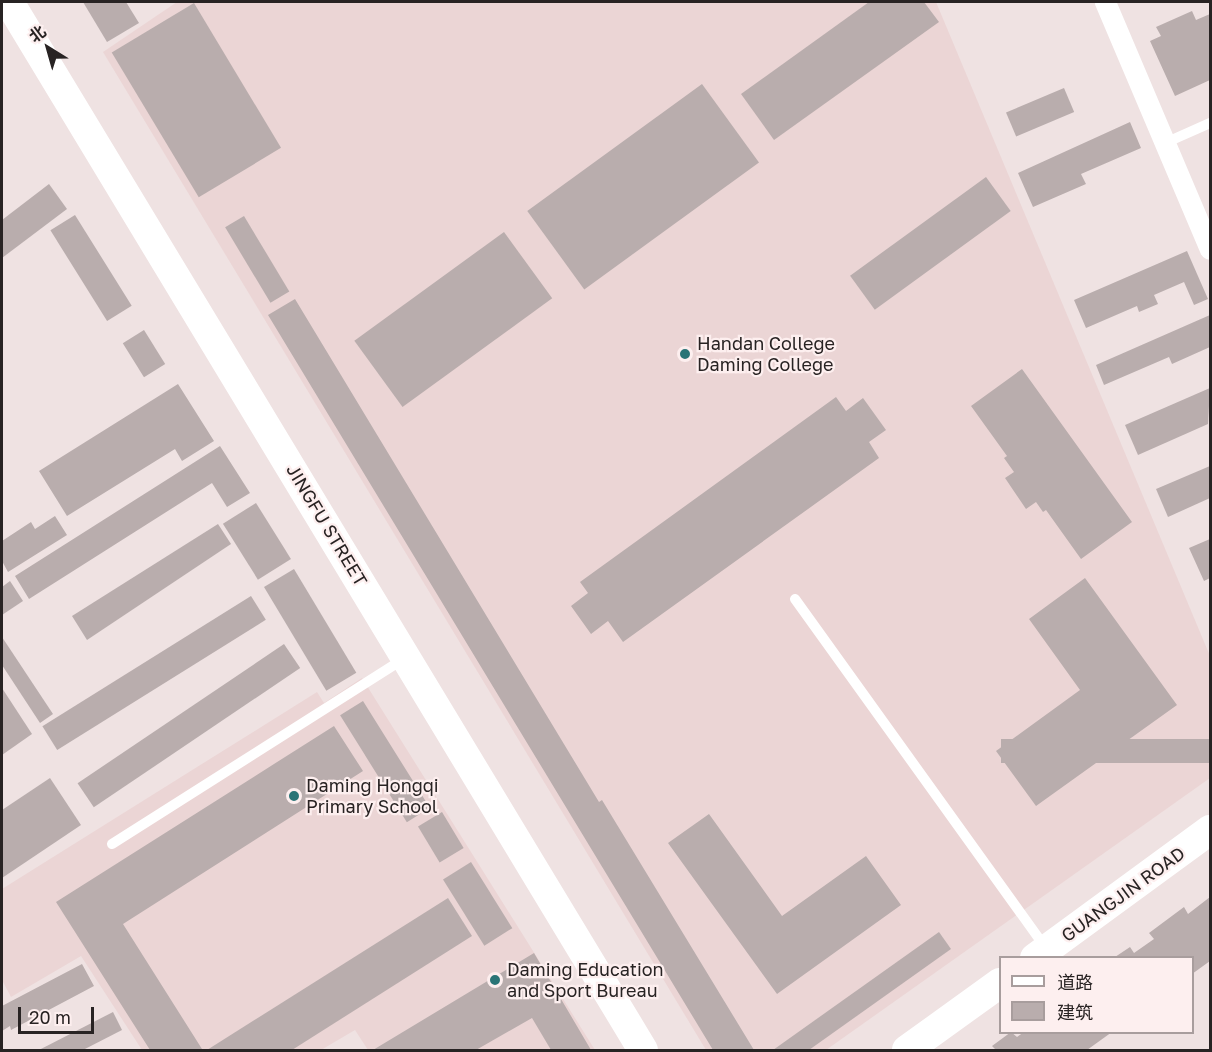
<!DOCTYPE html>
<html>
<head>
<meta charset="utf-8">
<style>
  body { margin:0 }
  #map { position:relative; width:1212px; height:1052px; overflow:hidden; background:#efe2e2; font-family:"Golos Text","Noto Sans SC",sans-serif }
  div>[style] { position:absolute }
  .built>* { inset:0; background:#ebd5d5 }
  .building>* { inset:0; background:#b9adad; transform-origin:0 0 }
  .lane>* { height:10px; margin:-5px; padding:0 5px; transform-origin:5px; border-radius:5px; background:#fff }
  .street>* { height:21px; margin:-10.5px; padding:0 10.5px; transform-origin:10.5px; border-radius:10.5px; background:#fff }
  .secondary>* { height:30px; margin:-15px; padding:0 15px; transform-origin:15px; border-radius:15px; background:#fff }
  .dots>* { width:16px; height:16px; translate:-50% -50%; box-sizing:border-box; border:3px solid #fdefef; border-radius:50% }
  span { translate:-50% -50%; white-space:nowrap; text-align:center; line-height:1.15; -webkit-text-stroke:4.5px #fdefef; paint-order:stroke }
  .poi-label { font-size:18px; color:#282323 }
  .left { translate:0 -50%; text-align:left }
  .street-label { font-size:18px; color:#282323 }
  .frame { position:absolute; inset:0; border:3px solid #282323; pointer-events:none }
  .legend { position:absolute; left:999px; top:956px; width:195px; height:78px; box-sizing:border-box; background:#fdefef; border:2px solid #a89d9d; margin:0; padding:8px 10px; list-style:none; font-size:18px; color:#282323 }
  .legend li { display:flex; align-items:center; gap:12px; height:30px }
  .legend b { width:30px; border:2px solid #a89d9d }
  .north { position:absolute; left:18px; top:18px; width:60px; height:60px; -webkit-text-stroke:4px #fdefef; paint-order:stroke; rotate:323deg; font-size:16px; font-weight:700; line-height:24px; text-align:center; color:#282323 }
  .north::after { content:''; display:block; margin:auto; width:21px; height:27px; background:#282323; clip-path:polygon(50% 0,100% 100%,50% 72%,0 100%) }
  .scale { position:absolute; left:18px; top:1007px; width:76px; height:27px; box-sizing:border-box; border:3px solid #282323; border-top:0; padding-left:8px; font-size:18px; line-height:21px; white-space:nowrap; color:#282323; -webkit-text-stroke:4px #fdefef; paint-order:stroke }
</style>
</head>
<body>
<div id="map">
  <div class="built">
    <div style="clip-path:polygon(177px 2px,936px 2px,1210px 656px,1210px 778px,826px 1050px,706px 1050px,103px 52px)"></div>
    <div style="clip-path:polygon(362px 678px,595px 1050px,368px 1050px,355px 1030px,321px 1050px,142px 1050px,81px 956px,11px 997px,2px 980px,2px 889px,317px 692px,324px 703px)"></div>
  </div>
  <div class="building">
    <div style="clip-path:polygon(83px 2px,126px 2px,139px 23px,107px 42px)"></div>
    <div style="clip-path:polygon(869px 2px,924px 2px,939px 22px,774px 140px,741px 94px)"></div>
    <div style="left:194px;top:3px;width:169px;height:96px;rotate:59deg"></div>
    <div style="clip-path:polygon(1192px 11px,1196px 20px,1210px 14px,1210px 80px,1175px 96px,1150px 41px,1161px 36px,1156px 27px)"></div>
    <div style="left:702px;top:84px;width:97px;height:216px;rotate:54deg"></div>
    <div style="left:1064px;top:88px;width:26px;height:63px;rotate:67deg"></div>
    <div style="clip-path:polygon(1130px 122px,1141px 148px,1081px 174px,1086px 184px,1033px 207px,1018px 173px)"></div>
    <div style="left:986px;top:177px;width:42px;height:168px;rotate:54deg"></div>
    <div style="clip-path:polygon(49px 184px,67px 209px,2px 258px,2px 220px)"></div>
    <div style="left:75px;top:215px;width:107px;height:29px;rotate:58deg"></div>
    <div style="left:244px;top:216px;width:88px;height:22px;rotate:59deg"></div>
    <div style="left:504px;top:232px;width:82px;height:185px;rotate:54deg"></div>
    <div style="clip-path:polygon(1187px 251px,1208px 299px,1194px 305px,1184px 282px,1154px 295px,1158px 304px,1139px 312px,1137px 306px,1086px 328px,1074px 300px)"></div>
    <div style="clip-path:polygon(295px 299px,599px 802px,602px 800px,754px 1050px,713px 1050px,268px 315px)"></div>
    <div style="clip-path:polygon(1210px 315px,1210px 347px,1172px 364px,1169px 357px,1104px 385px,1096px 365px)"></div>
    <div style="left:144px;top:330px;width:40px;height:25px;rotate:58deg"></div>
    <div style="clip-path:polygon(1022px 369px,1132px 522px,1081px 559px,1046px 510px,1043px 512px,1036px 502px,1026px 509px,1005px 478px,1014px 472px,1004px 458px,1007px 456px,971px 406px)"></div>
    <div style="clip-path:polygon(178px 384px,214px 441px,182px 461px,175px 449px,67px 516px,39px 471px)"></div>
    <div style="clip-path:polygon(1210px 388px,1208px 424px,1138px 455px,1125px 425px)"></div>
    <div style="clip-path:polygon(836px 397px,846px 411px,863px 398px,886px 430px,869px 442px,879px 458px,623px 642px,608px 621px,591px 634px,571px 606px,588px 593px,580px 582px)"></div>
    <div style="clip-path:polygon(220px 446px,250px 493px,227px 507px,212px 483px,29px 599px,15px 576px)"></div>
    <div style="clip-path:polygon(1210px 466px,1210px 498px,1168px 517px,1156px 489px)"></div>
    <div style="left:256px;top:503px;width:66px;height:39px;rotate:58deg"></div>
    <div style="clip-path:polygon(55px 516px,67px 535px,8px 572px,2px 561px,2px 541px,31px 522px,35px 529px)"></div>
    <div style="clip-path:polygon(218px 524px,231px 544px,87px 640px,72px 616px)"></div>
    <div style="clip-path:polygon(1210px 539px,1210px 578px,1204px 581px,1189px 548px)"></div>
    <div style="left:294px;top:569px;width:121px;height:35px;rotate:59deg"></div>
    <div style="clip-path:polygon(1085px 578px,1177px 705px,1036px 806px,996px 751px,1080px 690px,1029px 619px)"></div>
    <div style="clip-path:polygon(10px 581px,23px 601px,2px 615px,2px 587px)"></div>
    <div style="left:251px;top:596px;width:28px;height:246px;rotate:58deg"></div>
    <div style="clip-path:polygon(2px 637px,53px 714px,40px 723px,2px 665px)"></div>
    <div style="left:284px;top:644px;width:29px;height:249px;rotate:56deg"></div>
    <div style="clip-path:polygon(2px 688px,32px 734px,2px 755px)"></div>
    <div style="left:363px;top:701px;width:126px;height:27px;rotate:58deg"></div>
    <div style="clip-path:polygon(334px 726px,363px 771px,123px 924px,202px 1049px,150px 1050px,56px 902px)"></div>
    <div style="left:1210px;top:739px;width:24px;height:209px;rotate:90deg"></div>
    <div style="clip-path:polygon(50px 778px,81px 825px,2px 878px,2px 810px)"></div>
    <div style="left:442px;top:812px;width:42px;height:28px;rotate:59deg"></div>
    <div style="clip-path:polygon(709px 814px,782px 916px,866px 856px,901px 905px,777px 994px,668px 843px)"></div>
    <div style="left:471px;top:862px;width:78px;height:33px;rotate:58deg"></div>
    <div style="clip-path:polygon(1210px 897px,1210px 961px,1192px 974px,1192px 957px,1115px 957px,1130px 947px,1134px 953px,1154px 939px,1149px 933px,1184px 907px,1188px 914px)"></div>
    <div style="clip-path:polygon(448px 898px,472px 936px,292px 1050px,207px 1050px)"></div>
    <div style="clip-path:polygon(939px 932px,951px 949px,809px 1050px,773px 1050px)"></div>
    <div style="clip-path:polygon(534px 953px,591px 1050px,551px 1050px,532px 1018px,476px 1050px,373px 1050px)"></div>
    <div style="clip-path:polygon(82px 964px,94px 986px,11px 1030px,10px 1026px,2px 1031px,2px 1006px)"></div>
    <div style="clip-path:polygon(113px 1012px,122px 1030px,83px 1050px,39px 1050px)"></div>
    <div style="clip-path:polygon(1011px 1032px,1017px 1037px,1024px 1032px,1112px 1032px,1087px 1050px,996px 1050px,992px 1046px)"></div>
  </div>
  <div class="lane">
    <div style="left:1165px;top:143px;width:49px;rotate:-24deg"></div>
    <div style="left:795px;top:599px;width:428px;rotate:54.3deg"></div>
    <div style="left:112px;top:844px;width:347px;rotate:-32.4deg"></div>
  </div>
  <div class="street">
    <div style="left:1105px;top:2px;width:268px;rotate:67deg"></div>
  </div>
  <div class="secondary">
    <div style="left:9px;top:2px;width:1225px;rotate:58.83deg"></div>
    <div style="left:1035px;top:958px;width:217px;rotate:-36.2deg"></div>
    <div style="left:907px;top:1050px;width:115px;rotate:-35.8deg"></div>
  </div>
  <div class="dots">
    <div style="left:685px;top:354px;background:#2a7476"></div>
    <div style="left:294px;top:796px;background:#2a7476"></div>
    <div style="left:495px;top:980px;background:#2a7476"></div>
  </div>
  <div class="poi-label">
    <span class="left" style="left:697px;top:354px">Handan College<br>Daming College</span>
    <span class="left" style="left:306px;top:796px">Daming Hongqi<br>Primary School</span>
    <span class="left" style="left:507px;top:980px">Daming Education<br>and Sport Bureau</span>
  </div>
  <div class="street-label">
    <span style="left:327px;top:525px;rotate:59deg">JINGFU STREET</span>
    <span style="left:1123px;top:894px;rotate:-36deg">GUANGJIN ROAD</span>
  </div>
  <div class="frame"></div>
  <ul class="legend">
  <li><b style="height:8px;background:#fff"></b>道路</li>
  <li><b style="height:16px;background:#b9adad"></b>建筑</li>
  </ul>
  <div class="north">北</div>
  <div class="scale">20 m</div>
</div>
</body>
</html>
